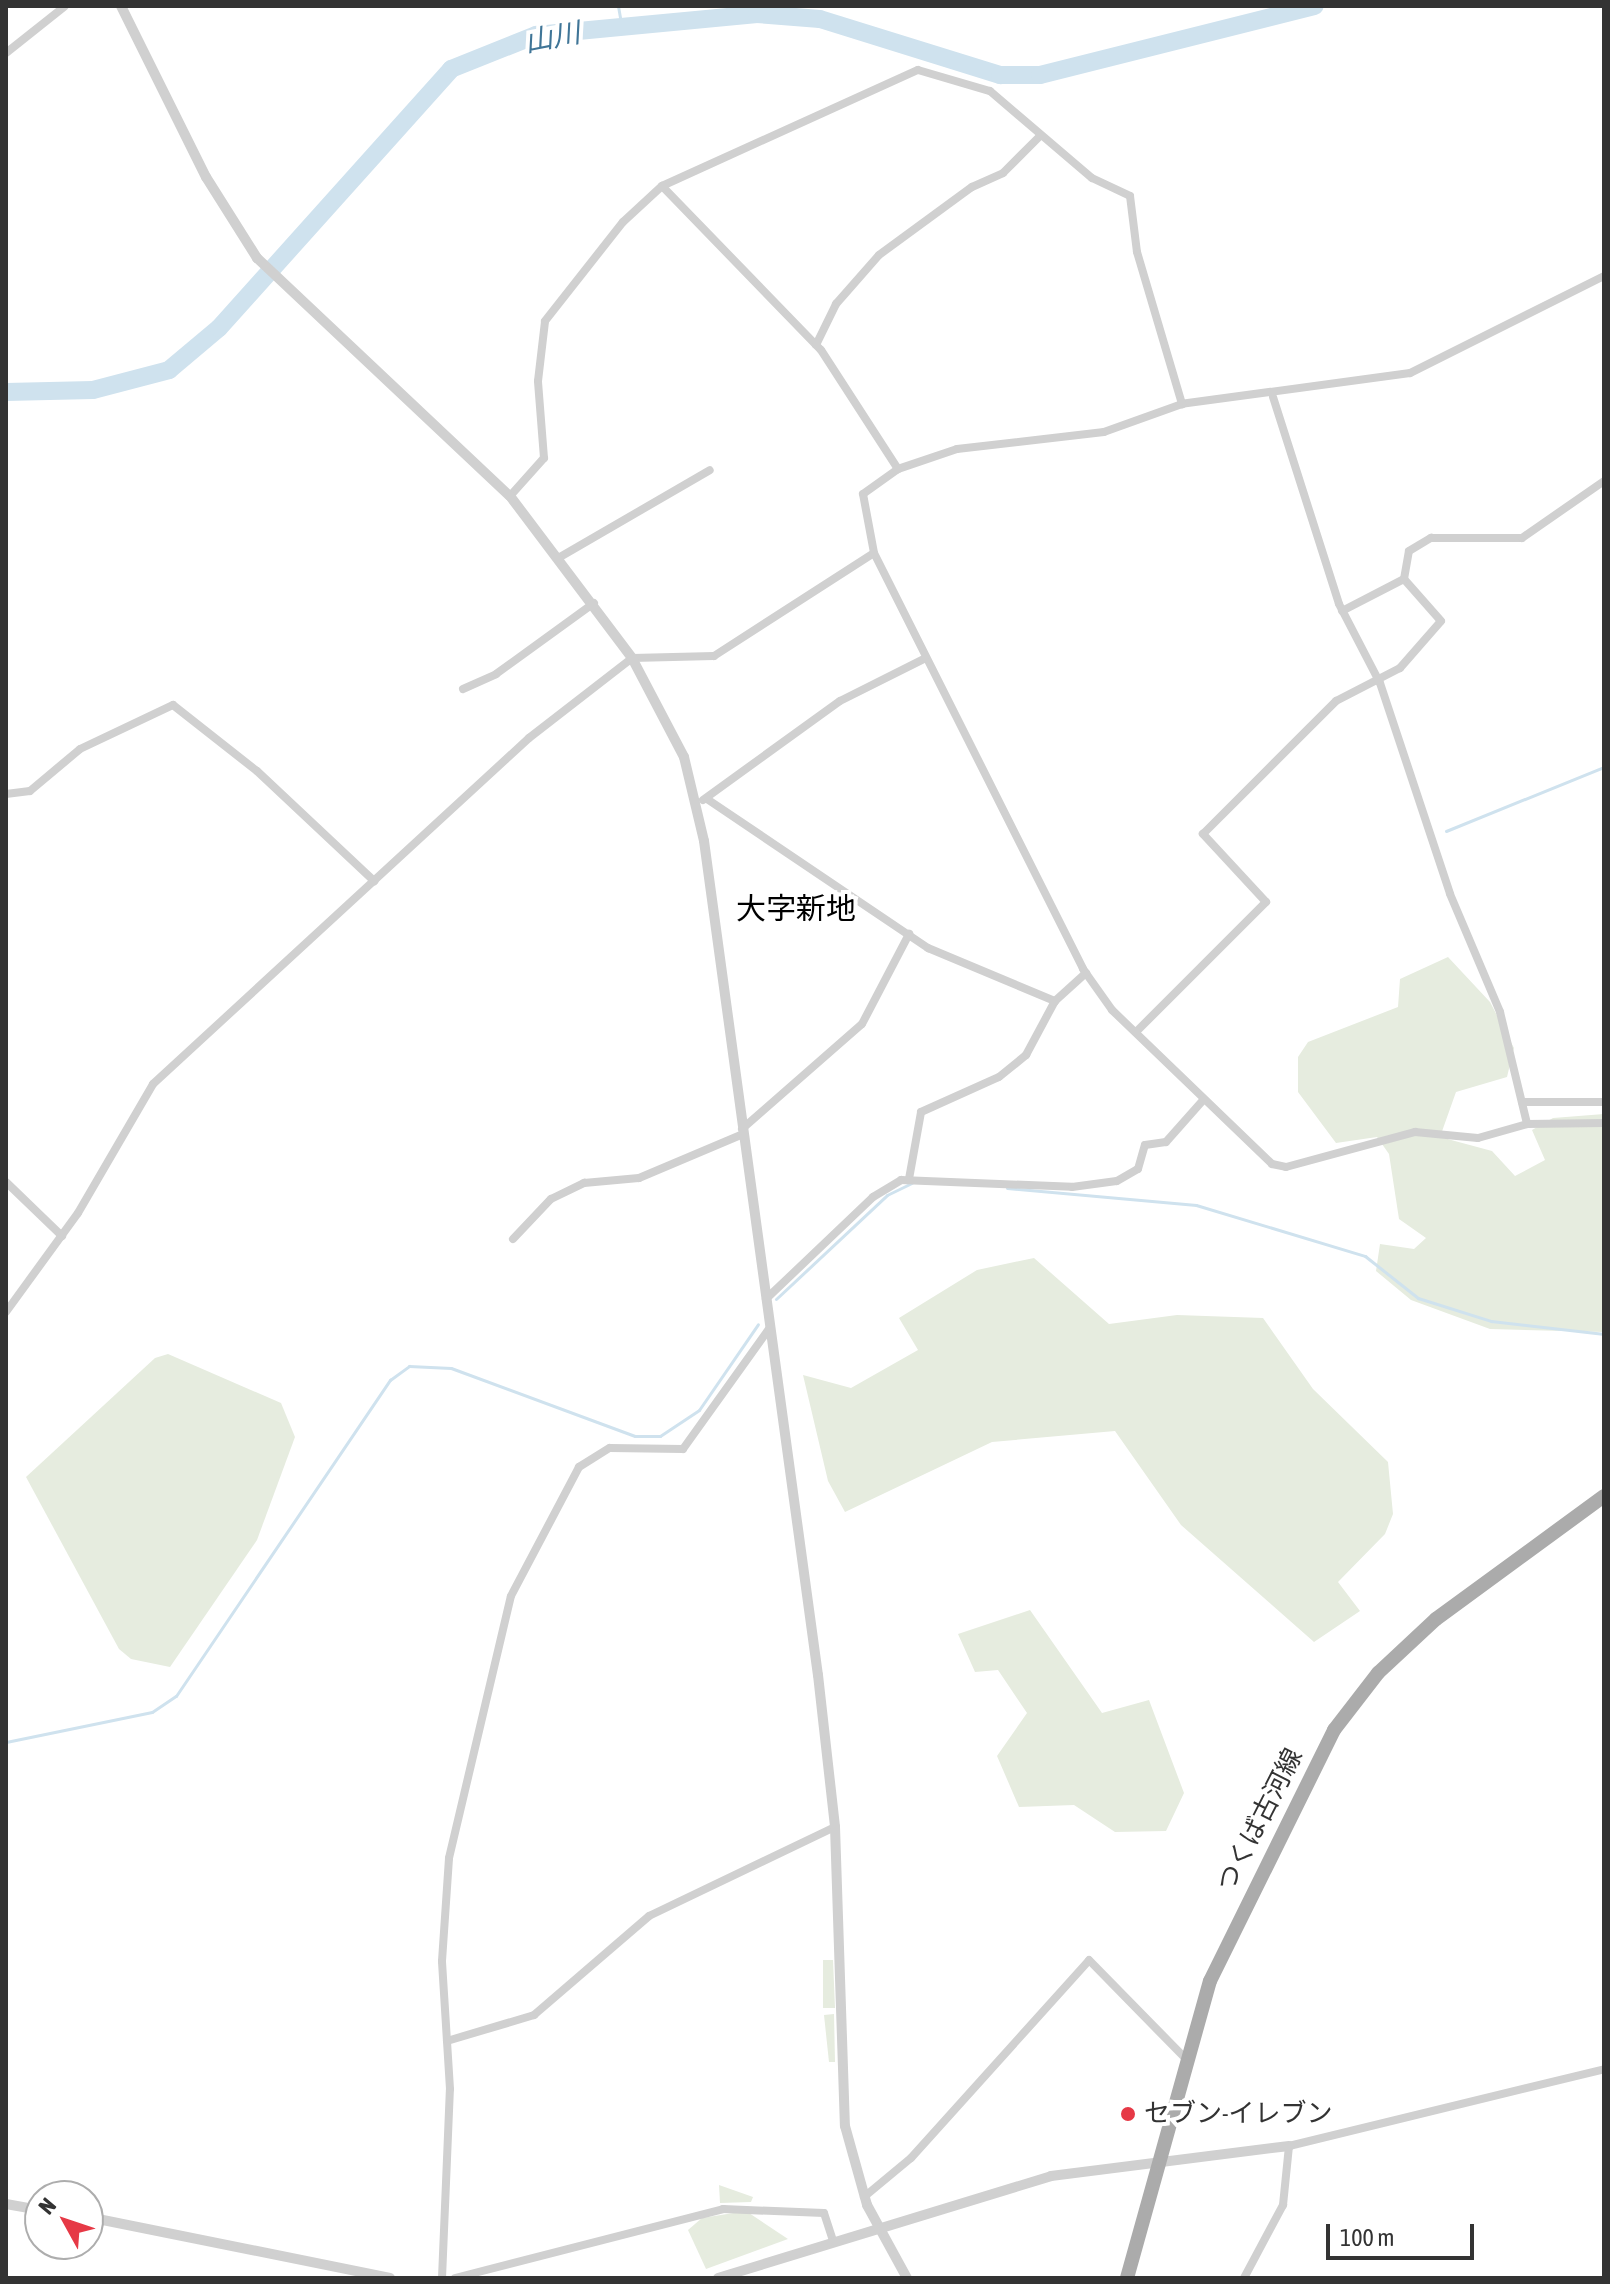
<!DOCTYPE html>
<html>
<head>
<meta charset="utf-8">
<style>
  body { margin:0 }
  #map { position:relative; width:1610px; height:2284px; overflow:hidden; background:#fff; font-family:"Asap Condensed","Noto Sans JP",sans-serif }
  div>[style] { position:absolute }
  .green>* { inset:0; background:#e6ecdf }
  .stream>* { height:3px; margin:-1.5px; padding:0 1.5px; transform-origin:1.5px; border-radius:1.5px; background:#cfe2ee }
  .river>* { height:18px; margin:-9px; padding:0 9px; transform-origin:9px; border-radius:9px; background:#cfe2ee }
  .minor>* { height:8px; margin:-4px; padding:0 4px; transform-origin:4px; border-radius:4px; background:#d0d0d0 }
  .tertiary>* { height:10px; margin:-5px; padding:0 5px; transform-origin:5px; border-radius:5px; background:#d0d0d0 }
  .primary>* { height:14px; margin:-7px; padding:0 7px; transform-origin:7px; border-radius:7px; background:#ababab }
  .dots>* { width:22px; height:22px; translate:-50% -50%; box-sizing:border-box; border:4px solid #fff; border-radius:50% }
  span { translate:-50% -50%; white-space:nowrap; text-align:center; line-height:1.15; -webkit-text-stroke:8px #fff; paint-order:stroke }
  .street-label { font-size:26px; color:#333 }
  .poi-label { font-size:26px; color:#333 }
  .left { translate:0 -50%; text-align:left }
  .water-label { font-size:28px; color:#3f7597; font-style:italic }
  .quarter-label { font-size:30px; color:#000 }
  .frame { position:absolute; inset:0; border:8px solid #333; pointer-events:none }
  .north { position:absolute; left:24px; top:2180px; width:80px; height:80px; box-sizing:border-box; background:#fff; border:2px solid #adadad; border-radius:50%; rotate:310deg; font-size:22px; font-weight:700; line-height:32px; text-align:center; color:#333 }
  .north::after { content:''; display:block; margin:auto; width:28px; height:36px; background:#e63946; clip-path:polygon(50% 0,100% 100%,50% 72%,0 100%) }
  .scale { position:absolute; left:1326px; top:2224px; width:148px; height:36px; box-sizing:border-box; border:4px solid #333; border-top:0; padding-left:10px; font-size:24px; line-height:28px; white-space:nowrap; color:#333; -webkit-text-stroke:6px #fff; paint-order:stroke }
</style>
</head>
<body>
<div id="map">
  <div class="green">
    <div style="clip-path:polygon(1448px 957px,1490px 1002px,1514px 1048px,1507px 1077px,1456px 1092px,1440px 1137px,1492px 1151px,1515px 1176px,1545px 1160px,1532px 1130px,1553px 1118px,1604px 1114px,1604px 1332px,1490px 1329px,1411px 1300px,1376px 1271px,1380px 1244px,1414px 1249px,1426px 1238px,1399px 1219px,1389px 1154px,1377px 1137px,1336px 1143px,1298px 1092px,1298px 1057px,1308px 1042px,1398px 1007px,1400px 979px)"></div>
    <div style="clip-path:polygon(1034px 1258px,1109px 1324px,1177px 1315px,1263px 1318px,1313px 1389px,1388px 1462px,1393px 1514px,1385px 1534px,1338px 1582px,1360px 1611px,1314px 1642px,1181px 1525px,1115px 1431px,992px 1442px,845px 1512px,828px 1481px,803px 1375px,851px 1388px,918px 1350px,899px 1318px,977px 1270px)"></div>
    <div style="clip-path:polygon(168px 1354px,281px 1403px,295px 1437px,257px 1540px,170px 1667px,131px 1659px,119px 1649px,26px 1477px,155px 1358px)"></div>
    <div style="clip-path:polygon(1030px 1610px,1102px 1713px,1149px 1700px,1184px 1793px,1166px 1831px,1115px 1832px,1074px 1805px,1019px 1807px,997px 1756px,1027px 1713px,998px 1670px,975px 1672px,958px 1634px)"></div>
    <div style="clip-path:polygon(823px 1960px,833px 1960px,835px 2008px,823px 2008px)"></div>
    <div style="clip-path:polygon(834px 2014px,835px 2062px,829px 2062px,824px 2015px)"></div>
    <div style="clip-path:polygon(719px 2185px,753px 2197px,751px 2202px,720px 2203px)"></div>
    <div style="clip-path:polygon(746px 2211px,788px 2239px,706px 2269px,688px 2230px,702px 2218px)"></div>
  </div>
  <div class="stream">
    <div style="left:618px;top:6px;width:17px;rotate:80deg"></div>
    <div style="left:1446px;top:831px;width:170px;rotate:-22.1deg"></div>
    <div style="left:1007px;top:1188px;width:190px;rotate:5.1deg"></div>
    <div style="left:1196px;top:1205px;width:177px;rotate:16.8deg"></div>
    <div style="left:1365px;top:1256px;width:68px;rotate:38.4deg"></div>
    <div style="left:1418px;top:1298px;width:77px;rotate:17.5deg"></div>
    <div style="left:1491px;top:1321px;width:114px;rotate:6.6deg"></div>
    <div style="left:776px;top:1299px;width:152px;rotate:-43.1deg"></div>
    <div style="left:887px;top:1195px;width:28px;rotate:-26deg"></div>
    <div style="left:6px;top:1742px;width:149px;rotate:-11.6deg"></div>
    <div style="left:152px;top:1712px;width:29px;rotate:-34deg"></div>
    <div style="left:176px;top:1696px;width:382px;rotate:-55.9deg"></div>
    <div style="left:390px;top:1380px;width:24px;rotate:-36deg"></div>
    <div style="left:409px;top:1366px;width:42px;rotate:2.7deg"></div>
    <div style="left:451px;top:1368px;width:196px;rotate:20.3deg"></div>
    <div style="left:635px;top:1436px;width:25px"></div>
    <div style="left:660px;top:1436px;width:47px;rotate:-33.7deg"></div>
    <div style="left:699px;top:1410px;width:104px;rotate:-55.5deg"></div>
  </div>
  <div class="river">
    <div style="left:6px;top:392px;width:87px;rotate:-1.3deg"></div>
    <div style="left:93px;top:390px;width:79px;rotate:-14.7deg"></div>
    <div style="left:169px;top:370px;width:65px;rotate:-40deg"></div>
    <div style="left:219px;top:328px;width:348px;rotate:-48.1deg"></div>
    <div style="left:451px;top:69px;width:92px;rotate:-21.8deg"></div>
    <div style="left:536px;top:35px;width:222px;rotate:-5.4deg"></div>
    <div style="left:757px;top:14px;width:63px;rotate:4.5deg"></div>
    <div style="left:820px;top:19px;width:189px;rotate:17.3deg"></div>
    <div style="left:1000px;top:75px;width:40px"></div>
    <div style="left:1040px;top:75px;width:283px;rotate:-14.1deg"></div>
  </div>
  <div class="minor">
    <div style="left:6px;top:53px;width:75px;rotate:-38.5deg"></div>
    <div style="left:662px;top:186px;width:228px;rotate:45.9deg"></div>
    <div style="left:821px;top:350px;width:142px;rotate:57.1deg"></div>
    <div style="left:1604px;top:276px;width:217px;rotate:153.4deg"></div>
    <div style="left:1410px;top:373px;width:230px;rotate:172.3deg"></div>
    <div style="left:1182px;top:404px;width:83px;rotate:160.3deg"></div>
    <div style="left:1104px;top:432px;width:148px;rotate:173.4deg"></div>
    <div style="left:957px;top:449px;width:62px;rotate:161.3deg"></div>
    <div style="left:898px;top:469px;width:43px;rotate:144.5deg"></div>
    <div style="left:863px;top:494px;width:60px;rotate:79.4deg"></div>
    <div style="left:874px;top:553px;width:466px;rotate:63.3deg"></div>
    <div style="left:1083px;top:969px;width:50px;rotate:54.7deg"></div>
    <div style="left:1112px;top:1010px;width:222px;rotate:43.9deg"></div>
    <div style="left:1272px;top:1164px;width:14px;rotate:12deg"></div>
    <div style="left:1286px;top:1167px;width:134px;rotate:-15.2deg"></div>
    <div style="left:1415px;top:1132px;width:63px;rotate:5.4deg"></div>
    <div style="left:1478px;top:1138px;width:51px;rotate:-15.9deg"></div>
    <div style="left:1527px;top:1124px;width:77px;rotate:-0.7deg"></div>
    <div style="left:816px;top:345px;width:46px;rotate:-64deg"></div>
    <div style="left:836px;top:304px;width:65px;rotate:-48.7deg"></div>
    <div style="left:879px;top:255px;width:115px;rotate:-36.2deg"></div>
    <div style="left:972px;top:187px;width:34px;rotate:-24deg"></div>
    <div style="left:1003px;top:173px;width:52px;rotate:-45deg"></div>
    <div style="left:1273px;top:397px;width:217px;rotate:72.3deg"></div>
    <div style="left:1339px;top:604px;width:89px;rotate:62.6deg"></div>
    <div style="left:1380px;top:683px;width:222px;rotate:71.6deg"></div>
    <div style="left:1450px;top:894px;width:128px;rotate:67deg"></div>
    <div style="left:1500px;top:1012px;width:115px;rotate:76.4deg"></div>
    <div style="left:510px;top:496px;width:51px;rotate:-48.2deg"></div>
    <div style="left:544px;top:458px;width:77px;rotate:-94.5deg"></div>
    <div style="left:538px;top:381px;width:60px;rotate:-83.3deg"></div>
    <div style="left:545px;top:321px;width:126px;rotate:-51.8deg"></div>
    <div style="left:623px;top:222px;width:53px;rotate:-42.7deg"></div>
    <div style="left:662px;top:186px;width:281px;rotate:-24.4deg"></div>
    <div style="left:918px;top:70px;width:75px;rotate:16.3deg"></div>
    <div style="left:990px;top:91px;width:134px;rotate:40.5deg"></div>
    <div style="left:1092px;top:178px;width:42px;rotate:25.3deg"></div>
    <div style="left:1130px;top:196px;width:56px;rotate:82.9deg"></div>
    <div style="left:1137px;top:252px;width:159px;rotate:73.5deg"></div>
    <div style="left:560px;top:557px;width:173px;rotate:-30.1deg"></div>
    <div style="left:1342px;top:611px;width:70px;rotate:-27.3deg"></div>
    <div style="left:463px;top:689px;width:36px;rotate:-24deg"></div>
    <div style="left:496px;top:674px;width:121px;rotate:-35.9deg"></div>
    <div style="left:6px;top:794px;width:24px;rotate:-7deg"></div>
    <div style="left:30px;top:791px;width:65px;rotate:-40deg"></div>
    <div style="left:80px;top:749px;width:103px;rotate:-25.3deg"></div>
    <div style="left:173px;top:705px;width:107px;rotate:38.2deg"></div>
    <div style="left:257px;top:771px;width:161px;rotate:43.2deg"></div>
    <div style="left:707px;top:799px;width:267px;rotate:34deg"></div>
    <div style="left:928px;top:948px;width:138px;rotate:22.7deg"></div>
    <div style="left:703px;top:800px;width:169px;rotate:-35.9deg"></div>
    <div style="left:840px;top:701px;width:94px;rotate:-26.6deg"></div>
    <div style="left:1136px;top:1032px;width:184px;rotate:-45deg"></div>
    <div style="left:1266px;top:902px;width:93px;rotate:-132.8deg"></div>
    <div style="left:1203px;top:834px;width:188px;rotate:-45deg"></div>
    <div style="left:1336px;top:701px;width:72px;rotate:-27.3deg"></div>
    <div style="left:1400px;top:668px;width:62px;rotate:-48.9deg"></div>
    <div style="left:1441px;top:621px;width:56px;rotate:-131.4deg"></div>
    <div style="left:1404px;top:579px;width:28px;rotate:-80deg"></div>
    <div style="left:1409px;top:551px;width:26px;rotate:-31deg"></div>
    <div style="left:1431px;top:538px;width:91px"></div>
    <div style="left:1522px;top:538px;width:100px;rotate:-34.8deg"></div>
    <div style="left:1522px;top:1102px;width:82px"></div>
    <div style="left:742px;top:1129px;width:159px;rotate:-41.2deg"></div>
    <div style="left:862px;top:1024px;width:102px;rotate:-62.4deg"></div>
    <div style="left:909px;top:1179px;width:68px;rotate:-79.8deg"></div>
    <div style="left:921px;top:1112px;width:85px;rotate:-24.2deg"></div>
    <div style="left:999px;top:1077px;width:35px;rotate:-39deg"></div>
    <div style="left:1026px;top:1055px;width:61px;rotate:-61.8deg"></div>
    <div style="left:1055px;top:1001px;width:42px;rotate:-42.1deg"></div>
    <div style="left:6px;top:1182px;width:78px;rotate:44deg"></div>
    <div style="left:513px;top:1239px;width:55px;rotate:-46.5deg"></div>
    <div style="left:551px;top:1199px;width:37px;rotate:-26deg"></div>
    <div style="left:584px;top:1183px;width:55px;rotate:-5.2deg"></div>
    <div style="left:639px;top:1178px;width:113px;rotate:-22.9deg"></div>
    <div style="left:766px;top:1299px;width:148px;rotate:-43.6deg"></div>
    <div style="left:873px;top:1197px;width:33px;rotate:-31deg"></div>
    <div style="left:901px;top:1180px;width:171px;rotate:2.3deg"></div>
    <div style="left:1072px;top:1187px;width:45px;rotate:-7.6deg"></div>
    <div style="left:1117px;top:1181px;width:24px;rotate:-30deg"></div>
    <div style="left:1138px;top:1169px;width:25px;rotate:-74deg"></div>
    <div style="left:1145px;top:1145px;width:21px;rotate:-8deg"></div>
    <div style="left:1166px;top:1142px;width:57px;rotate:-48.5deg"></div>
    <div style="left:6px;top:1312px;width:122px;rotate:-54deg"></div>
    <div style="left:78px;top:1213px;width:149px;rotate:-59.8deg"></div>
    <div style="left:153px;top:1084px;width:511px;rotate:-42.62deg"></div>
    <div style="left:529px;top:738px;width:130px;rotate:-37.8deg"></div>
    <div style="left:632px;top:658px;width:82px;rotate:-1.4deg"></div>
    <div style="left:714px;top:656px;width:190px;rotate:-32.8deg"></div>
    <div style="left:447px;top:2041px;width:91px;rotate:-16.6deg"></div>
    <div style="left:534px;top:2015px;width:152px;rotate:-40.7deg"></div>
    <div style="left:649px;top:1916px;width:206px;rotate:-25.6deg"></div>
    <div style="left:864px;top:2197px;width:61px;rotate:-39.7deg"></div>
    <div style="left:911px;top:2158px;width:266px;rotate:-48deg"></div>
    <div style="left:1089px;top:1960px;width:139px;rotate:45.6deg"></div>
    <div style="left:442px;top:2278px;width:189px;rotate:-87.6deg"></div>
    <div style="left:450px;top:2089px;width:128px;rotate:-93.6deg"></div>
    <div style="left:442px;top:1961px;width:103px;rotate:-86.1deg"></div>
    <div style="left:449px;top:1858px;width:269px;rotate:-76.7deg"></div>
    <div style="left:511px;top:1596px;width:146px;rotate:-62.2deg"></div>
    <div style="left:579px;top:1467px;width:36px;rotate:-32deg"></div>
    <div style="left:610px;top:1448px;width:73px;rotate:0.8deg"></div>
    <div style="left:683px;top:1449px;width:148px;rotate:-54.4deg"></div>
    <div style="left:455px;top:2278px;width:277px;rotate:-14.4deg"></div>
    <div style="left:723px;top:2209px;width:101px;rotate:2.3deg"></div>
    <div style="left:824px;top:2213px;width:29px;rotate:72deg"></div>
    <div style="left:1244px;top:2278px;width:83px;rotate:-61.9deg"></div>
    <div style="left:1283px;top:2205px;width:59px;rotate:-84.2deg"></div>
    <div style="left:1289px;top:2146px;width:324px;rotate:-13.7deg"></div>
  </div>
  <div class="tertiary">
    <div style="left:121px;top:6px;width:191px;rotate:63.6deg"></div>
    <div style="left:206px;top:177px;width:96px;rotate:57.8deg"></div>
    <div style="left:257px;top:258px;width:347px;rotate:43.3deg"></div>
    <div style="left:510px;top:496px;width:203px;rotate:53deg"></div>
    <div style="left:632px;top:658px;width:112px;rotate:62.3deg"></div>
    <div style="left:684px;top:757px;width:86px;rotate:76.6deg"></div>
    <div style="left:704px;top:841px;width:842px;rotate:82.22deg"></div>
    <div style="left:818px;top:1675px;width:153px;rotate:83.6deg"></div>
    <div style="left:835px;top:1827px;width:299px;rotate:88.1deg"></div>
    <div style="left:845px;top:2126px;width:82px;rotate:74.4deg"></div>
    <div style="left:867px;top:2205px;width:83px;rotate:61.3deg"></div>
    <div style="left:6px;top:2204px;width:35px;rotate:10deg"></div>
    <div style="left:88px;top:2217px;width:308px;rotate:11.4deg"></div>
    <div style="left:718px;top:2278px;width:348px;rotate:-17deg"></div>
    <div style="left:1051px;top:2176px;width:240px;rotate:-7.2deg"></div>
  </div>
  <div class="primary">
    <div style="left:1127px;top:2278px;width:308px;rotate:-74.4deg"></div>
    <div style="left:1210px;top:1981px;width:280px;rotate:-63.7deg"></div>
    <div style="left:1334px;top:1730px;width:72px;rotate:-52.3deg"></div>
    <div style="left:1378px;top:1673px;width:79px;rotate:-43deg"></div>
    <div style="left:1436px;top:1619px;width:208px;rotate:-36.2deg"></div>
  </div>
  <div class="dots">
    <div style="left:1128px;top:2114px;background:#e63946"></div>
  </div>
  <div class="street-label">
    <span style="left:1260px;top:1820px;rotate:-63deg">つくば古河線</span>
  </div>
  <div class="poi-label">
    <span class="left" style="left:1144px;top:2114px">セブン-イレブン</span>
  </div>
  <div class="water-label">
    <span style="left:552px;top:37px;rotate:-11deg">山川</span>
  </div>
  <div class="quarter-label">
    <span style="left:796px;top:908px">大字新地</span>
  </div>
  <div class="frame"></div>
  <div class="north">N</div>
  <div class="scale">100 m</div>
</div>
</body>
</html>
